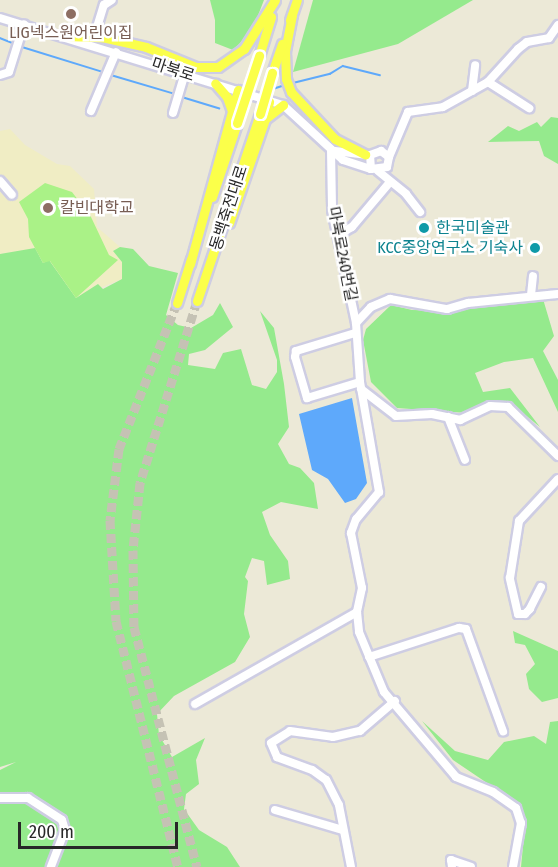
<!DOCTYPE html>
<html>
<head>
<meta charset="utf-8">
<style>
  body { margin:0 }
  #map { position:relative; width:558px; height:867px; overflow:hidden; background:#ece9d7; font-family:"Fira Sans Condensed","Noto Sans KR",sans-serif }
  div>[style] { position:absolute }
  .education>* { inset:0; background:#f0edc4 }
  .green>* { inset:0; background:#95ea8d }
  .pitch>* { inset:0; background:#aaf287 }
  .water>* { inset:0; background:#5ea9fb }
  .stream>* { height:1.5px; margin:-0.75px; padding:0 0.75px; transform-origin:0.75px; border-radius:0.75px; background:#5ea9fb }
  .major-tunnel>* { height:9px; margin-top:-4.5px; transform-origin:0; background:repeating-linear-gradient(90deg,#c5c2b4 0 9px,transparent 0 13.5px) }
  .roads { filter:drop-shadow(2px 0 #cecde3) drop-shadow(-2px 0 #cecde3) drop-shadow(0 2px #cecde3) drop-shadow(0 -2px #cecde3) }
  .minor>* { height:8px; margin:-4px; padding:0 4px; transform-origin:4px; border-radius:4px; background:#fff }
  .major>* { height:9px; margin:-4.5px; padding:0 4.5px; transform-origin:4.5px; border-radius:4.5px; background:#fbff4a }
  .bridges { filter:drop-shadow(2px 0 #fff) drop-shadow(-2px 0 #fff) drop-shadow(0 2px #fff) drop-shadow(0 -2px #fff) }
  .major-bridge>* { height:9px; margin:-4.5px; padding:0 4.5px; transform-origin:4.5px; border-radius:4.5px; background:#fbff4a }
  .dots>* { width:16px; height:16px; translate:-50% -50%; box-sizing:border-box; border:3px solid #fff; border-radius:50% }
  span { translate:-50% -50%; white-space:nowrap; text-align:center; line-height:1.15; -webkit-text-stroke:5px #fff; paint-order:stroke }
  .education-label { font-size:16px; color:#785e54 }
  .left { translate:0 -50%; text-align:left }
  .street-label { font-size:16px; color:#282828 }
  .culture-label { font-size:16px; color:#0d838f }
  .right { translate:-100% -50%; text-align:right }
  .scale { position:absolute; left:18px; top:822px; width:160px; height:27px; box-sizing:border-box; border:3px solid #282828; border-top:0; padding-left:8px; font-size:18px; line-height:21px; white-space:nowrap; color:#282828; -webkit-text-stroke:4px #fff; paint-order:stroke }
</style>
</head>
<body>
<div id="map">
  <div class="education">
    <div style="clip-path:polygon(10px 129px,25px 145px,57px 164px,70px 166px,94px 189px,97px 227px,120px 247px,113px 251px,123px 262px,122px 279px,76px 298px,35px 249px,0 254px,0 131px)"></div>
  </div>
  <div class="green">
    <div style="clip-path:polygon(210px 0,264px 0,252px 31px,233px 50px,215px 43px,215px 20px)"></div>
    <div style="clip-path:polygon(313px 0,473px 0,398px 44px,293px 72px)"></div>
    <div style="clip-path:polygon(551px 117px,558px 118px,558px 164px,544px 156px,539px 141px,488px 142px,508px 126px,519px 131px,537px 122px,541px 127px)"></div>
    <div style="clip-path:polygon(120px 247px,133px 249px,149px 266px,178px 273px,166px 315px,178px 325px,191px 328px,213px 315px,220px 303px,233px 327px,205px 350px,189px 354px,188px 365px,215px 369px,223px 353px,241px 349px,252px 385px,266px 389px,277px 372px,277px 360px,260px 311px,274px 328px,284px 384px,289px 427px,278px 444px,289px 464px,300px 468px,314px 483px,318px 509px,281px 502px,262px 512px,270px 535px,288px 561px,290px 579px,267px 585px,264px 561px,252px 558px,245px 577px,248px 581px,244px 614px,250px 637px,235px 662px,174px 696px,157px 714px,159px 735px,172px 757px,205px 738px,196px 760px,199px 784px,186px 794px,184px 809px,199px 830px,227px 847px,240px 867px,0 867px,0 770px,16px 762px,0 767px,0 254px,35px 248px,43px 263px,49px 260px,76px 298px,98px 284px,103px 289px,122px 279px,122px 262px,113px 251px)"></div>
    <div style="clip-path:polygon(543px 299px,554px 336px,543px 351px,558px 380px,558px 412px,533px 358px,504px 362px,475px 373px,483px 392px,510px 388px,540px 427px,508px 401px,467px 413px,397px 408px,371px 382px,363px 340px,366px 329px,391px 305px,412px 310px,454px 311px,475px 305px)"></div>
    <div style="clip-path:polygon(513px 631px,558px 651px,558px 698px,542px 702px,529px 689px,526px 674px,535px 664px,525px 645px,515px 643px)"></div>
    <div style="clip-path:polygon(422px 721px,455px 751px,488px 760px,504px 742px,534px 736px,546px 744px,550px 722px,558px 721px,558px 867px,521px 867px,525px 825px,515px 802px,453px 760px)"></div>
  </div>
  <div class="pitch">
    <div style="clip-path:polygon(45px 183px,72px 192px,91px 217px,109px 255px,118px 260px,76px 298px,50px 261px,43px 263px,29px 237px,28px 219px,19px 202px)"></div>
  </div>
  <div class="water">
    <div style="clip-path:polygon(352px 398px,367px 483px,356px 499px,345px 503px,328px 479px,312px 470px,299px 414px)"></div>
  </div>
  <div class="stream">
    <div style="left:0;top:38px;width:16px;rotate:22deg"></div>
    <div style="left:19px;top:46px;width:88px;rotate:17.2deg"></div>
    <div style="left:111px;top:75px;width:67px;rotate:16.5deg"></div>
    <div style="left:293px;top:83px;width:38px;rotate:-14deg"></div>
    <div style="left:330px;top:74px;width:15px;rotate:-32deg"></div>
    <div style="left:343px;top:66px;width:38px;rotate:14deg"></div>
    <div style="left:273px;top:89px;width:13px;rotate:-18deg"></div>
    <div style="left:182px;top:97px;width:39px;rotate:17deg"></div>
  </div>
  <div class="major-tunnel">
    <div style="left:197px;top:301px;width:191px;rotate:107.4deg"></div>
    <div style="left:140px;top:483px;width:67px;rotate:96deg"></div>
    <div style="left:133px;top:550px;width:77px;rotate:89.3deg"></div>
    <div style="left:134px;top:627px;width:248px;rotate:75.3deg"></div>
    <div style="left:177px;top:303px;width:157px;rotate:111.7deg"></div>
    <div style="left:119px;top:449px;width:72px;rotate:97.2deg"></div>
    <div style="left:110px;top:520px;width:101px;rotate:86.6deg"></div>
    <div style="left:116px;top:621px;width:254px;rotate:75.9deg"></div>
  </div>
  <div class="roads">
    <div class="minor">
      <div style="left:0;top:18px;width:296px;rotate:17.1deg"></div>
      <div style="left:283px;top:105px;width:81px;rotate:42.5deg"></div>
      <div style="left:343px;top:160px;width:29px;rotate:18deg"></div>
      <div style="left:94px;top:37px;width:34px;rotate:-73deg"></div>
      <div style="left:104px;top:5px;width:9px;rotate:-32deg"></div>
      <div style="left:0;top:75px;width:9px;rotate:-18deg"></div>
      <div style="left:9px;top:72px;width:50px;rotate:-72.6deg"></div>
      <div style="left:488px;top:82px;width:49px;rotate:32.4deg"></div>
      <div style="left:472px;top:91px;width:26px;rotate:-83deg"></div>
      <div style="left:91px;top:111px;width:64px;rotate:-67deg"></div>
      <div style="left:173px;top:113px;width:42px;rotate:-73.3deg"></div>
      <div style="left:331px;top:150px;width:60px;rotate:89deg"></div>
      <div style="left:332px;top:210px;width:116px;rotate:78deg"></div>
      <div style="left:356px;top:323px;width:59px;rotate:86.1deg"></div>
      <div style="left:360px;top:382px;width:112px;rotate:80.2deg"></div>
      <div style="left:379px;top:492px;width:35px;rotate:130deg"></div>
      <div style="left:356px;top:519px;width:15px;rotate:110deg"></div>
      <div style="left:351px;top:533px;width:56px;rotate:78.7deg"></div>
      <div style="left:362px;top:588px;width:25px;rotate:102deg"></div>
      <div style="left:357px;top:612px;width:20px;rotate:84deg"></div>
      <div style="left:359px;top:632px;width:65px;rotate:67.4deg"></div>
      <div style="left:384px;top:692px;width:111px;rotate:49.7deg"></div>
      <div style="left:456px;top:777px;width:40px;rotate:22deg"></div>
      <div style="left:493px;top:792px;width:28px;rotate:35deg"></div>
      <div style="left:516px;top:808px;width:16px;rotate:72deg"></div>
      <div style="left:521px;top:823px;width:45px;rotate:100.3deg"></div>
      <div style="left:335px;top:151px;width:35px;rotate:7deg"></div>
      <div style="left:370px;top:155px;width:12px;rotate:-20deg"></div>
      <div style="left:381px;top:151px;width:10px;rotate:37deg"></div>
      <div style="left:389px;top:157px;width:10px;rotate:101deg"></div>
      <div style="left:387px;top:167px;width:16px;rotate:173deg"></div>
      <div style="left:371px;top:169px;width:14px;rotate:-94deg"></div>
      <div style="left:389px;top:157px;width:49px;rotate:-67.1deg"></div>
      <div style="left:408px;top:112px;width:35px;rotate:-8deg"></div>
      <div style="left:443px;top:107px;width:51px;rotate:-29.1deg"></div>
      <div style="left:488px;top:82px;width:45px;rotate:-47.7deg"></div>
      <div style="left:518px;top:49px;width:11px;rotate:-38deg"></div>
      <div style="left:527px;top:42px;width:22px;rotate:-10deg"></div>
      <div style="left:549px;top:38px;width:16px;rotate:-55deg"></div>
      <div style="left:378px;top:171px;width:36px;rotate:39deg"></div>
      <div style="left:406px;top:194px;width:23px;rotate:52deg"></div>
      <div style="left:0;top:181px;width:18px;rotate:49deg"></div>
      <div style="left:338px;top:235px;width:16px;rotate:-30deg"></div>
      <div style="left:352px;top:227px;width:59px;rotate:-49.8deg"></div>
      <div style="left:531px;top:295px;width:19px;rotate:-84deg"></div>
      <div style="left:356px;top:323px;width:22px;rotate:-47deg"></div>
      <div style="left:371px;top:307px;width:21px;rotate:-23deg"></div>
      <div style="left:390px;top:299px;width:58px;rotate:10deg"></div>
      <div style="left:447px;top:309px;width:22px;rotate:-16deg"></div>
      <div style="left:468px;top:303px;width:90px;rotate:-5.7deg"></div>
      <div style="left:355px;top:333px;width:62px;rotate:163deg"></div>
      <div style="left:296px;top:351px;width:6px;rotate:99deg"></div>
      <div style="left:295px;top:357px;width:43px;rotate:73.7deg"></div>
      <div style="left:307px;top:398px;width:55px;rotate:-16.8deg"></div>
      <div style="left:361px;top:389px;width:44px;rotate:37.6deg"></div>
      <div style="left:396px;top:416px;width:36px;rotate:-3deg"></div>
      <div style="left:432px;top:414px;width:29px;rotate:12deg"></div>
      <div style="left:460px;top:420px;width:33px;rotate:-25deg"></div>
      <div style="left:490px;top:406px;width:18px;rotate:3deg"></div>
      <div style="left:508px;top:407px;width:70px;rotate:44.4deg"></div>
      <div style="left:448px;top:417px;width:46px;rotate:68.4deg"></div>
      <div style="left:541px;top:587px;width:25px;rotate:117deg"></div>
      <div style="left:530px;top:609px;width:7px;rotate:135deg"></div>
      <div style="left:525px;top:614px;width:7px;rotate:180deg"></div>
      <div style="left:518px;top:614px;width:37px;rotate:-103deg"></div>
      <div style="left:510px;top:578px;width:58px;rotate:-81deg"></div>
      <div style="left:519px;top:521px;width:57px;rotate:-47.1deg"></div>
      <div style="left:369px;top:657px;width:95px;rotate:-17.9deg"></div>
      <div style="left:459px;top:628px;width:7px;rotate:8deg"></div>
      <div style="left:466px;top:629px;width:109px;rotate:70.1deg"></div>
      <div style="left:195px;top:704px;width:186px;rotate:-29.6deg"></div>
      <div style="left:0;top:798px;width:28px"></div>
      <div style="left:28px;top:798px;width:40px;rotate:32.9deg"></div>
      <div style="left:62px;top:820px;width:10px;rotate:73deg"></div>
      <div style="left:65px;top:830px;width:40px;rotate:111deg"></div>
      <div style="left:275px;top:810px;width:71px;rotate:16.4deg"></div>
      <div style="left:351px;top:867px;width:63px;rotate:-101deg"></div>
      <div style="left:339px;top:805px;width:28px;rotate:-117deg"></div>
      <div style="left:326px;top:780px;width:17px;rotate:-144deg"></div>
      <div style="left:312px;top:770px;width:37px;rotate:-160deg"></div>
      <div style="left:277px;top:757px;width:15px;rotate:-113deg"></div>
      <div style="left:271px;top:743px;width:22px;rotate:-32deg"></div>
      <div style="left:290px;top:731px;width:43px;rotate:7.9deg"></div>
      <div style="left:333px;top:737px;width:28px;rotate:-13deg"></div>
      <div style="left:360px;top:731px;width:46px;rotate:-40.6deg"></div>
      <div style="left:452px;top:867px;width:7px;rotate:-98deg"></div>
      <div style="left:451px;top:860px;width:21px;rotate:19deg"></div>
    </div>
    <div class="major">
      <div style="left:292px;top:15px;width:37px;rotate:101deg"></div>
      <div style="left:285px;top:51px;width:28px;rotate:88deg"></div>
      <div style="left:286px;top:79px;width:14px;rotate:69deg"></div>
      <div style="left:291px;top:92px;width:64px;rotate:46.9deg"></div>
      <div style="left:335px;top:139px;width:34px;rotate:27deg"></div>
      <div style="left:290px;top:20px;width:21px;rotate:-71deg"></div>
      <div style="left:66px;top:36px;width:36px;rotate:2deg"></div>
      <div style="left:102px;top:37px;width:45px;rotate:12.8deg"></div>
      <div style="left:146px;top:47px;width:54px;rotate:21.8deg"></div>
      <div style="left:196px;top:67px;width:22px"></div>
      <div style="left:218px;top:67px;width:32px;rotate:-35deg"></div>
      <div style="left:244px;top:49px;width:58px;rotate:-57.7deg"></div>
      <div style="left:259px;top:56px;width:41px;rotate:-72.9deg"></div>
      <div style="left:272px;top:73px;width:31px;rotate:-71deg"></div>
      <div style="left:232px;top:111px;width:22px;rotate:-74deg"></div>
      <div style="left:265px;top:117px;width:16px;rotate:-75deg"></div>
      <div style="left:212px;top:197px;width:78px;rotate:-71.3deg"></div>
      <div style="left:229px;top:223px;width:110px;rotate:-70.9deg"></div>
      <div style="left:265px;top:119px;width:23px;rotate:-38deg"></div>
      <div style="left:190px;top:264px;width:159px;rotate:-74.6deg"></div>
      <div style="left:232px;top:111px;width:15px;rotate:-110deg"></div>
      <div style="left:227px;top:97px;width:18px;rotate:-131deg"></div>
      <div style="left:197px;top:301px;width:197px;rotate:-71.4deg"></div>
      <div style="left:177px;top:303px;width:46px;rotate:-72.3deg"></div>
    </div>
  </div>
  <div class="bridges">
    <div class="major-bridge">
      <div style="left:260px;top:114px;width:43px;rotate:-73.7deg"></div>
      <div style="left:237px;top:123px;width:71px;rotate:-71.8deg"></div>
    </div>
  </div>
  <div class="dots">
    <div style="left:71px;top:14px;background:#8d6e63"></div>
    <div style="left:48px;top:208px;background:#8d6e63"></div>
    <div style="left:424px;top:228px;background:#0f9aa8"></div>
    <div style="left:535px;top:248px;background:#0f9aa8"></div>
  </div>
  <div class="education-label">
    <span style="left:71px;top:33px">LIG넥스원어린이집</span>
    <span class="left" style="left:60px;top:208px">칼빈대학교</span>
  </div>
  <div class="street-label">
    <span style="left:173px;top:70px;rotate:18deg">마북로</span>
    <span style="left:229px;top:208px;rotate:-72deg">동백죽전대로</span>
    <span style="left:342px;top:254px;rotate:79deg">마북로240번길</span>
  </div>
  <div class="culture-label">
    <span class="left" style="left:436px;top:228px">한국미술관</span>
    <span class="right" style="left:523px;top:248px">KCC중앙연구소 기숙사</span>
  </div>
  <div class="scale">200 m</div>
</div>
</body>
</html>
